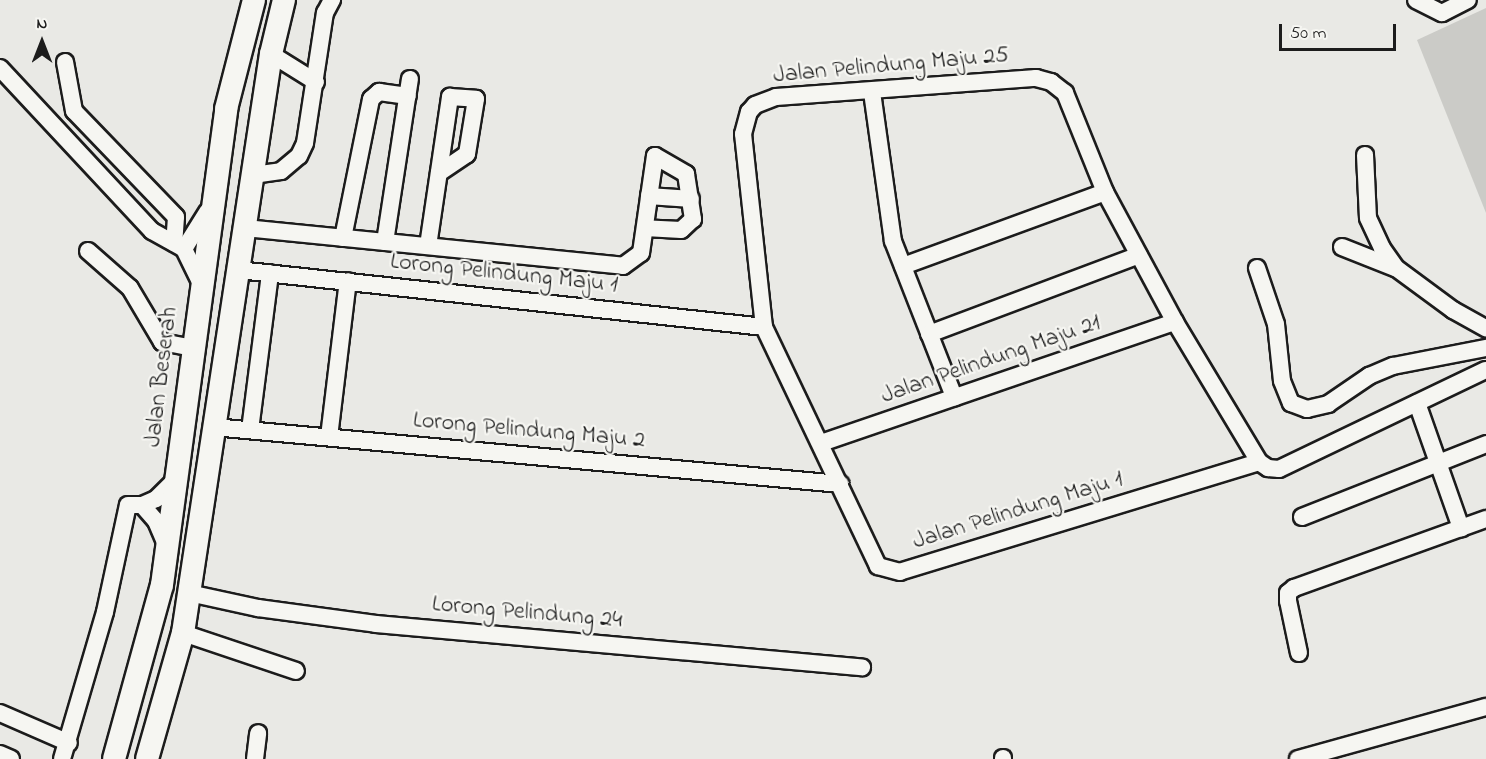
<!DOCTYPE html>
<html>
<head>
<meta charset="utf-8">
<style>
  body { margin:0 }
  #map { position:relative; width:1486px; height:759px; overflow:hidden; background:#e9e9e5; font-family:"Indie Flower",sans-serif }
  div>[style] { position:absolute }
  .green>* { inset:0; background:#cbcbc7 }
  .roads { filter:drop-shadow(2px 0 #1c1c1c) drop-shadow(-2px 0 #1c1c1c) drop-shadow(0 2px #1c1c1c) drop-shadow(0 -2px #1c1c1c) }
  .minor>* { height:16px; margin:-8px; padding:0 8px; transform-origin:8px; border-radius:8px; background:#f6f6f2 }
  .highway>* { height:22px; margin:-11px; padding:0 11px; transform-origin:11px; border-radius:11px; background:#f6f6f2 }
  span { translate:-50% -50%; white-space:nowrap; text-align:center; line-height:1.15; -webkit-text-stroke:4.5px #f6f6f2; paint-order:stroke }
  .street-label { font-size:24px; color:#1c1c1c }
  .north { position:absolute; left:12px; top:12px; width:60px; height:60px; -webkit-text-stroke:4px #f6f6f2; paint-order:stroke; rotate:0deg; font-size:16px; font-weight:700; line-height:24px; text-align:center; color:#1c1c1c }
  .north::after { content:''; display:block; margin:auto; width:21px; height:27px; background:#1c1c1c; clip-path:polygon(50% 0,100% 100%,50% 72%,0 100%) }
  .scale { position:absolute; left:1279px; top:24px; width:117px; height:27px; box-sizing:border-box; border:3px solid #1c1c1c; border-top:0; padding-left:8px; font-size:18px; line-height:21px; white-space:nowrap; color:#1c1c1c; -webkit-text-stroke:4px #f6f6f2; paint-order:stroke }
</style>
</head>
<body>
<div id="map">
  <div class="green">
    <div style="clip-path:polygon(1486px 8px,1486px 213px,1417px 40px)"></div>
  </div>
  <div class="roads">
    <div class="minor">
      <div style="left:1416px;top:0;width:29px;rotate:27deg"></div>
      <div style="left:1442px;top:13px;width:29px;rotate:-27deg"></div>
      <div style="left:271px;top:54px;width:53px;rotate:31.9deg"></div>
      <div style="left:65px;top:62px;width:50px;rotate:79.6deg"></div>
      <div style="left:74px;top:111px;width:147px;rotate:46.1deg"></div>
      <div style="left:176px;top:217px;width:26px;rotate:94deg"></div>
      <div style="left:0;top:68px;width:223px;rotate:47deg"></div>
      <div style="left:152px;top:231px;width:37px;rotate:29deg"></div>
      <div style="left:184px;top:249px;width:39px;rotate:64deg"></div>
      <div style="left:872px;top:92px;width:150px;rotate:82deg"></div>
      <div style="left:893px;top:241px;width:168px;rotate:68.6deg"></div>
      <div style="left:1365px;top:155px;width:63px;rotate:87.3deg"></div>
      <div style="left:1368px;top:218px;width:33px;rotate:65deg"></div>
      <div style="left:1382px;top:248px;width:24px;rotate:55deg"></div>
      <div style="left:1396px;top:268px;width:71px;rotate:36.4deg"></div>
      <div style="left:1453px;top:310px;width:38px;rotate:29deg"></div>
      <div style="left:253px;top:175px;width:28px;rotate:-8deg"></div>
      <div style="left:281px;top:171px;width:23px;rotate:-40deg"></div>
      <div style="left:299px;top:156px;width:14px;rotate:-65deg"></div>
      <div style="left:305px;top:143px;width:132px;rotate:-81.3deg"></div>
      <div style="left:325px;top:13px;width:15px;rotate:-62deg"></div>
      <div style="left:649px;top:196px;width:42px;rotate:4.1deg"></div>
      <div style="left:245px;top:228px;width:380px;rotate:5.7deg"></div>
      <div style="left:623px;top:266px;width:22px;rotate:-36deg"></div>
      <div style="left:641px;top:253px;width:98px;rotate:-81.8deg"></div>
      <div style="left:655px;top:156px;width:36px;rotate:30deg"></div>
      <div style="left:686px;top:174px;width:46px;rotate:81.2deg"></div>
      <div style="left:693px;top:219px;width:16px;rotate:137deg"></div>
      <div style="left:681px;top:230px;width:36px;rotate:-177deg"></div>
      <div style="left:343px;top:238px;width:142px;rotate:-78.6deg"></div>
      <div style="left:371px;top:99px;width:11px;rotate:-41deg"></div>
      <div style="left:379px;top:92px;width:29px;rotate:8deg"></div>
      <div style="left:385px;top:242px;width:165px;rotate:-81.3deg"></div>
      <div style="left:428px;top:246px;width:151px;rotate:-81.6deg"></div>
      <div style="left:450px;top:97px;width:26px;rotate:4deg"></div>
      <div style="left:476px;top:99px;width:56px;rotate:99.3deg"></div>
      <div style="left:467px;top:154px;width:34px;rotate:146deg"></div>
      <div style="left:1342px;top:247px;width:57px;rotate:21.6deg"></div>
      <div style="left:184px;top:249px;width:44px;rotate:-58.1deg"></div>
      <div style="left:88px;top:251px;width:56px;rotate:41.4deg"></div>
      <div style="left:130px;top:288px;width:63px;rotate:59.3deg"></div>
      <div style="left:162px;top:342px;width:31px;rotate:11deg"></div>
      <div style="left:903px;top:266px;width:215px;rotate:-20.1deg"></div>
      <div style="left:1257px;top:268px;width:59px;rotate:71.3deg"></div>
      <div style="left:1276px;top:324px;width:57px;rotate:84deg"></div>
      <div style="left:1282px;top:381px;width:24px;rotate:68deg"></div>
      <div style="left:1291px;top:403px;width:17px;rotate:21deg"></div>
      <div style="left:1307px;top:409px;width:22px;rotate:-13deg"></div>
      <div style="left:1328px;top:404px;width:50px;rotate:-34.3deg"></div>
      <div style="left:1369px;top:376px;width:26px;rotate:-23deg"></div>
      <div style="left:1393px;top:366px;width:95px;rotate:-11deg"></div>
      <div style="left:238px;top:270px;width:529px;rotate:6.18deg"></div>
      <div style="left:929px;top:334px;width:224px;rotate:-20.6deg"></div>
      <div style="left:1417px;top:403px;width:133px;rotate:70.6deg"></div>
      <div style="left:213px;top:427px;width:630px;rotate:5.19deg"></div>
      <div style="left:250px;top:430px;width:158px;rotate:-82.7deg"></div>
      <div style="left:329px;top:437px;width:157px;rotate:-83.1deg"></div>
      <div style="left:821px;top:443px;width:374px;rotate:-18.9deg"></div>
      <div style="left:1259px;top:462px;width:375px;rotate:163deg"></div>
      <div style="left:900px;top:572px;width:23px;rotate:-165deg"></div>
      <div style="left:878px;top:566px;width:265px;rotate:-115.5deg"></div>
      <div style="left:764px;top:327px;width:194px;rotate:-96.2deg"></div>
      <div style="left:743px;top:134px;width:23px;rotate:-75deg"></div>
      <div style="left:749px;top:112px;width:9px;rotate:-49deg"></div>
      <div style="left:755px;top:105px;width:22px;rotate:-21deg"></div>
      <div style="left:776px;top:97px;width:261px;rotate:-4.2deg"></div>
      <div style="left:1036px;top:78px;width:16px;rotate:15deg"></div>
      <div style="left:1051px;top:82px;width:18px;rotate:38deg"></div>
      <div style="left:1065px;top:93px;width:107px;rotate:68deg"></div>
      <div style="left:1105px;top:192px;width:148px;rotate:61.7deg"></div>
      <div style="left:1175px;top:322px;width:163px;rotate:59deg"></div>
      <div style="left:1259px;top:462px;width:11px;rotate:34deg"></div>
      <div style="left:1268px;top:468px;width:11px;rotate:5deg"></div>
      <div style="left:1279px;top:469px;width:229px;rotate:-25.6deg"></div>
      <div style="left:142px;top:505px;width:21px;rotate:49deg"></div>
      <div style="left:156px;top:521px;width:26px;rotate:67deg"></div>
      <div style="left:1302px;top:517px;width:198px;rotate:-21.6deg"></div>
      <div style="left:189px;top:593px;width:71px;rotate:12.3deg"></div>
      <div style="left:258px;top:608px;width:119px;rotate:7.7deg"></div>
      <div style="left:376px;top:624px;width:488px;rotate:5.1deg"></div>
      <div style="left:183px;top:633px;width:119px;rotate:18.6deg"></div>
      <div style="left:1299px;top:653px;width:53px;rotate:-101.9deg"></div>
      <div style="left:1288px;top:601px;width:8px;rotate:-90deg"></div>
      <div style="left:1288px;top:593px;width:8px;rotate:-40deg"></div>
      <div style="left:1294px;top:588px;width:204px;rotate:-19.8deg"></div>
      <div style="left:0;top:713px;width:75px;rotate:23.5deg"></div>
      <div style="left:0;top:754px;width:12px;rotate:24deg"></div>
      <div style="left:1003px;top:758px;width:1px;rotate:90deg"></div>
      <div style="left:62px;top:759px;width:153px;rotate:-73.7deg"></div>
      <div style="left:105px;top:612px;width:109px;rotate:-77.9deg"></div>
      <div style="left:128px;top:505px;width:14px"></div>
      <div style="left:142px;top:505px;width:15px;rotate:-23deg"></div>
      <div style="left:156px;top:499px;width:30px;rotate:-45deg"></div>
      <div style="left:255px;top:759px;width:26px;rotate:-83deg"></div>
      <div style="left:1298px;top:759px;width:195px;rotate:-15.5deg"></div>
    </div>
    <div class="highway">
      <div style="left:114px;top:759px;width:180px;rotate:-74.6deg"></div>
      <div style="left:162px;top:585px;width:480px;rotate:-82.3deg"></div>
      <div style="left:226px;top:109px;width:113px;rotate:-75.6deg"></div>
      <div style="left:147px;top:759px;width:131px;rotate:-74.1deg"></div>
      <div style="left:183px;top:633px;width:586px;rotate:-81.36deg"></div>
      <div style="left:271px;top:54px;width:56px;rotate:-76.5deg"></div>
    </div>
  </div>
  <div class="street-label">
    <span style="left:891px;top:66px;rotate:-5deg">Jalan Pelindung Maju 25</span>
    <span style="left:504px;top:274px;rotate:6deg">Lorong Pelindung Maju 1</span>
    <span style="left:991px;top:360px;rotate:-19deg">Jalan Pelindung Maju 21</span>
    <span style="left:162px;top:377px;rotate:-83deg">Jalan Beserah</span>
    <span style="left:529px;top:431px;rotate:5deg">Lorong Pelindung Maju 2</span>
    <span style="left:1018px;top:511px;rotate:-17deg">Jalan Pelindung Maju 1</span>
    <span style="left:527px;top:613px;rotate:5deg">Lorong Pelindung 24</span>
  </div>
  <div class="north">N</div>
  <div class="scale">50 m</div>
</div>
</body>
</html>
